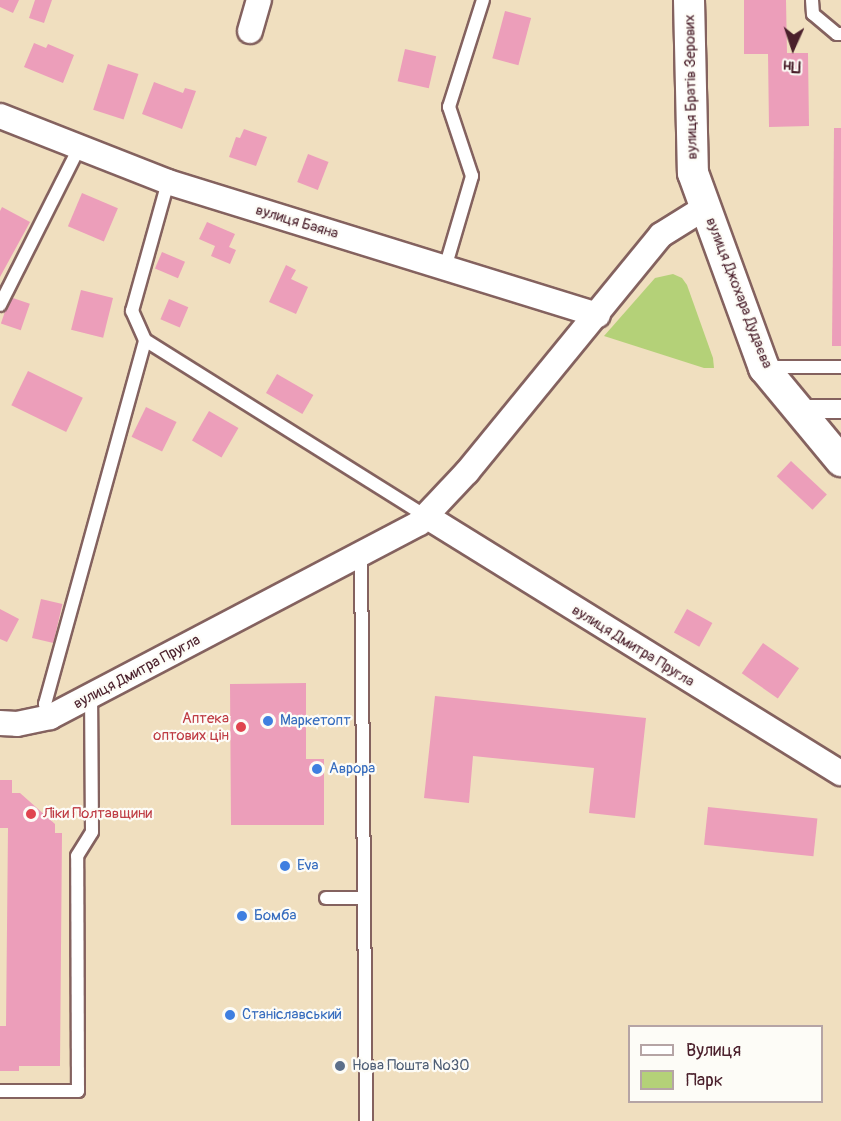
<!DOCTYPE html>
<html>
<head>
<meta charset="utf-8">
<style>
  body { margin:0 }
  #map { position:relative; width:841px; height:1121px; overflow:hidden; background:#f0dfbf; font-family:Pangolin,sans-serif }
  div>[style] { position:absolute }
  .green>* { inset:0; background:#b4d178 }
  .building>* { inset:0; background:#ec9eba; transform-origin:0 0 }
  .roads { filter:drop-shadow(2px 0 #84625f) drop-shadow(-2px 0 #84625f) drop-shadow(0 2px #84625f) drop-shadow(0 -2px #84625f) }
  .service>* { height:12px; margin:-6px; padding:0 6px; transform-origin:6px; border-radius:6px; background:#fff }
  .pedestrian>* { height:18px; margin:-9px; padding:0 9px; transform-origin:9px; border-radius:9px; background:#fff }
  .minor>* { height:24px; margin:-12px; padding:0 12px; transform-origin:12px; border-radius:12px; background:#fff }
  .tertiary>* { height:30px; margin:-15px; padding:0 15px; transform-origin:15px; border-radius:15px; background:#fff }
  .dots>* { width:16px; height:16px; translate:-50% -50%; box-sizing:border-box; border:3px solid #fdfcf7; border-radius:50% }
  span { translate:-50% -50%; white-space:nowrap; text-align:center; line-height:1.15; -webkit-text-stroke:4.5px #fdfcf7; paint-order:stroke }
  .street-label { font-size:15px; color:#4a1f2b }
  .health-label { font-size:15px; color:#be3a42 }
  .right { translate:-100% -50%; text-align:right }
  .left { translate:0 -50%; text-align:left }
  .shop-label { font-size:15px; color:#366cbe }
  .service-label { font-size:15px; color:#4e5e75 }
  .legend { position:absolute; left:628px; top:1025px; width:195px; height:78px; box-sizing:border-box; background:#fdfcf7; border:2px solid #b5a4a5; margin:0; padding:8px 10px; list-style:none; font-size:18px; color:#4a1f2b }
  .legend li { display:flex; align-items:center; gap:12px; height:30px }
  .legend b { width:30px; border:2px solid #b5a4a5 }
  .north { position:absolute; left:763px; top:18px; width:60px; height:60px; -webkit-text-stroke:4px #fdfcf7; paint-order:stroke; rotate:183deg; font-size:16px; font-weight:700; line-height:24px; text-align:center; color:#4a1f2b }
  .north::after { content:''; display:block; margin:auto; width:21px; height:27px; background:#4a1f2b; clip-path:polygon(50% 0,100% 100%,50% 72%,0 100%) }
</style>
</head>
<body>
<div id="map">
  <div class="green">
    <div style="clip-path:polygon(673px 274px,682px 278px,687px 285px,713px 358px,714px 368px,704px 368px,604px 336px,655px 278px)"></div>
  </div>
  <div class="building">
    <div style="clip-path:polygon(0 0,19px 0,13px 13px,0 7px)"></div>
    <div style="clip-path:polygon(35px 0,52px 0,44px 23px,29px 18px)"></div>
    <div style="clip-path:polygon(744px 0,786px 0,787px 53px,808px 53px,809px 126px,769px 127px,768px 54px,744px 54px)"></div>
    <div style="left:505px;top:11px;width:27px;height:49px;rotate:15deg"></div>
    <div style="clip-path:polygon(34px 43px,46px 48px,48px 44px,74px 55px,63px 83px,24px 67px)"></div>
    <div style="left:405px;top:49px;width:32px;height:33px;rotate:13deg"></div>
    <div style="left:108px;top:64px;width:32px;height:48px;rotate:18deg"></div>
    <div style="clip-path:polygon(154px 82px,183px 93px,185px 88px,196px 91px,182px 129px,142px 114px)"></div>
    <div style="clip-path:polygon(834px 128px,841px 128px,841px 346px,832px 346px)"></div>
    <div style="clip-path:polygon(244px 129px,267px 137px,256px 166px,229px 157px,236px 137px,240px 138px)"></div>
    <div style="left:308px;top:154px;width:22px;height:30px;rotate:21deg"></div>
    <div style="left:82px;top:193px;width:39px;height:36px;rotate:23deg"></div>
    <div style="clip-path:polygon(2px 207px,30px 222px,0 277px,0 211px)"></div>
    <div style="clip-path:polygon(207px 222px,235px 234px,229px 247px,236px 250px,230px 264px,211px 256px,215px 246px,199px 239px)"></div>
    <div style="left:162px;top:252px;width:25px;height:18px;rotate:23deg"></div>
    <div style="clip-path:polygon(286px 265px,296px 270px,291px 279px,308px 287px,296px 314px,269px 302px)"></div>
    <div style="left:81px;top:290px;width:33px;height:41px;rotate:14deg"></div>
    <div style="left:10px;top:297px;width:21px;height:28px;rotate:19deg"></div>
    <div style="left:169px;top:299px;width:21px;height:22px;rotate:23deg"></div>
    <div style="left:28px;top:371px;width:61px;height:38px;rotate:26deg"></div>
    <div style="left:277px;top:374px;width:42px;height:22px;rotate:30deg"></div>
    <div style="left:146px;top:407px;width:34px;height:33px;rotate:26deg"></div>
    <div style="left:209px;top:411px;width:34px;height:34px;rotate:30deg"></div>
    <div style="left:791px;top:461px;width:49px;height:21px;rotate:43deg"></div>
    <div style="left:41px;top:599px;width:22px;height:40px;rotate:13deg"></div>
    <div style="clip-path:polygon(0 609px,19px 619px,7px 642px,0 639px)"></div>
    <div style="left:687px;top:609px;width:29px;height:27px;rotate:29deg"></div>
    <div style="left:763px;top:643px;width:44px;height:37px;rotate:35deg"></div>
    <div style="clip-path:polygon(306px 683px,306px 759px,324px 759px,324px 825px,231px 825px,230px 684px)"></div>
    <div style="clip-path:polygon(435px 696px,646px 718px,635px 818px,589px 813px,594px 768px,473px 756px,469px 803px,424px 798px)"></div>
    <div style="clip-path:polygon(0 780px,12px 780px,12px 793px,20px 793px,55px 824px,55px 833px,62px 833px,60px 1066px,19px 1066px,19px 1071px,0 1071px,0 1026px,6px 1026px,8px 828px,0 828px)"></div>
    <div style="left:708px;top:807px;width:110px;height:38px;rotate:6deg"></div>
  </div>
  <div class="roads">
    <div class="service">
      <div style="left:812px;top:0;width:14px;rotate:86deg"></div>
      <div style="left:813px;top:14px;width:31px;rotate:40deg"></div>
      <div style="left:837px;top:34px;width:4px"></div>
      <div style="left:445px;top:268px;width:96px;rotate:-73.6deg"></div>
      <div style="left:472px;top:176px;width:73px;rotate:-108.4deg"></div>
      <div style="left:449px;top:107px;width:112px;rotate:-72.4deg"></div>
      <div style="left:0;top:305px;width:176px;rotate:-63.3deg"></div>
      <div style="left:145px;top:340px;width:332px;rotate:32.1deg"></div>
      <div style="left:767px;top:367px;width:74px"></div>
      <div style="left:361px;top:554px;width:567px;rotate:89.49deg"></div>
      <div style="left:50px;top:717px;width:14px;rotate:-111deg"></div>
      <div style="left:45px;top:704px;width:377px;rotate:-74.6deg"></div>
      <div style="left:145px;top:340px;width:32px;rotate:-114deg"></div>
      <div style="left:132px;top:311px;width:134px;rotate:-74.4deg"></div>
      <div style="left:326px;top:898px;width:38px"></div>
      <div style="left:0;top:1091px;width:78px"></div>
      <div style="left:78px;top:1091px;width:235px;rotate:-90.2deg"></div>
      <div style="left:77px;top:856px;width:28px;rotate:-58deg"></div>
      <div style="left:92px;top:832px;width:135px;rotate:-90.4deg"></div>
    </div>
    <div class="pedestrian">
      <div style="left:800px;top:409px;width:41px"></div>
    </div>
    <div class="minor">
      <div style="left:250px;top:31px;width:32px;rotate:-74deg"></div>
      <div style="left:0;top:116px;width:180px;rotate:21.4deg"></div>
      <div style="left:168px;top:182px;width:450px;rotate:17.2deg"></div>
      <div style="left:426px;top:516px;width:488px;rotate:31.8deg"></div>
      <div style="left:0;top:723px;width:17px;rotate:3deg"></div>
      <div style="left:17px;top:724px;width:34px;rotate:-12deg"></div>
      <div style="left:50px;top:717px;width:417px;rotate:-27.7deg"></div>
      <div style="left:419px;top:523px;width:70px;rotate:-46.7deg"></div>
      <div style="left:467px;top:472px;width:306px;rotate:-50.7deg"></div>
      <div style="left:661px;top:235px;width:53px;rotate:-31.9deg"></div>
    </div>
    <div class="tertiary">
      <div style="left:689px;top:0;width:173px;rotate:88.7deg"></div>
      <div style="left:693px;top:173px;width:208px;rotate:70deg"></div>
      <div style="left:764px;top:368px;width:121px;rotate:50.4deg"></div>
    </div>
  </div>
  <div class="dots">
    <div style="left:268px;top:721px;background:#3f7fe0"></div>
    <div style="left:241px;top:727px;background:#e0444e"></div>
    <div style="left:317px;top:769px;background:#3f7fe0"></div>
    <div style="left:31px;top:814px;background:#e0444e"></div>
    <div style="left:285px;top:866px;background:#3f7fe0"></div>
    <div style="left:242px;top:916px;background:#3f7fe0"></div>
    <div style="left:230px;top:1015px;background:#3f7fe0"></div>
    <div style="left:340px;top:1066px;background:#5c6f8a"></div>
  </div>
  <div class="street-label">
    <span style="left:691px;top:87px;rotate:-91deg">вулиця Братів Зерових</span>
    <span style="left:297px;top:222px;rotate:17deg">вулиця Баяна</span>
    <span style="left:739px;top:293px;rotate:69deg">вулиця Джохара Дудаєва</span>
    <span style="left:633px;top:646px;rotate:32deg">вулиця Дмитра Пругла</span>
    <span style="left:137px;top:672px;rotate:-28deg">вулиця Дмитра Пругла</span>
  </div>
  <div class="health-label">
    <span class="right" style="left:229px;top:727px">Аптека<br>оптових цін</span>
    <span class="left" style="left:43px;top:814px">Ліки Полтавщини</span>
  </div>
  <div class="shop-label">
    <span class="left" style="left:280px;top:721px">Маркетопт</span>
    <span class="left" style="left:329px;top:769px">Аврора</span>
    <span class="left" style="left:297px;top:866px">Eva</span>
    <span class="left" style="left:254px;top:916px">Бомба</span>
    <span class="left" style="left:242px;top:1015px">Станіславський</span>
  </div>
  <div class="service-label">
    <span class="left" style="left:352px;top:1066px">Нова Пошта №30</span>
  </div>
  <ul class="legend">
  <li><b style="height:8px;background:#fff"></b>Вулиця</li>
  <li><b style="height:16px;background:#b4d178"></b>Парк</li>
  </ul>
  <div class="north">Пн</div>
</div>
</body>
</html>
